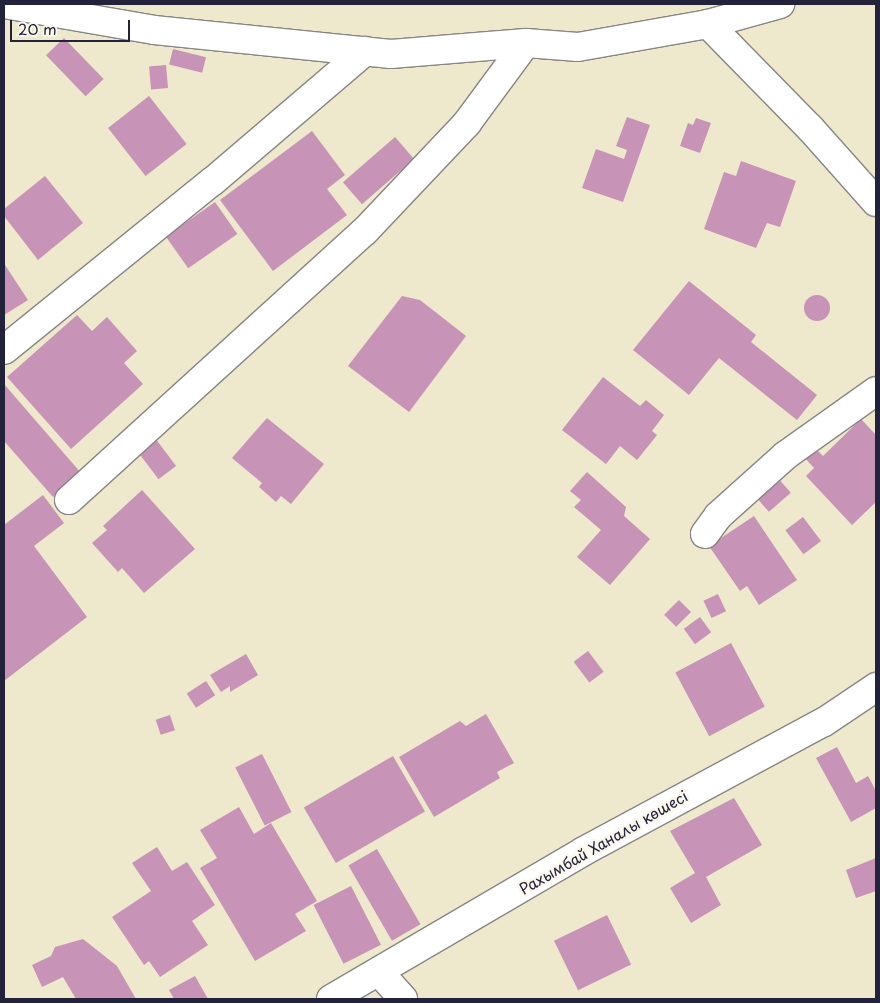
<!DOCTYPE html>
<html>
<head>
<meta charset="utf-8">
<style>
  body { margin:0 }
  #map { position:relative; width:880px; height:1003px; overflow:hidden; background:#eee8cc; font-family:"Playpen Sans",sans-serif }
  div>[style] { position:absolute }
  .building>* { inset:0; background:#c793b6; transform-origin:0 0 }
  .round { border-radius:50% }
  .roads { filter:drop-shadow(1px 0 #888584) drop-shadow(-1px 0 #888584) drop-shadow(0 1px #888584) drop-shadow(0 -1px #888584) }
  .minor>* { height:28px; margin:-14px; padding:0 14px; transform-origin:14px; border-radius:14px; background:#fff }
  .tertiary>* { height:28px; margin:-14px; padding:0 14px; transform-origin:14px; border-radius:14px; background:#fff }
  span { translate:-50% -50%; white-space:nowrap; text-align:center; line-height:1.15; -webkit-text-stroke:5px #fbf7ec; paint-order:stroke }
  .street-label { font-size:15px; color:#22223b }
  .frame { position:absolute; inset:0; border:5px solid #22223b; pointer-events:none }
  .scale { position:absolute; left:10px; top:20px; width:120px; height:22px; box-sizing:border-box; border:2px solid #22223b; border-top:0; padding-left:6px; font-size:15px; line-height:18px; white-space:nowrap; color:#22223b; -webkit-text-stroke:4px #fbf7ec; paint-order:stroke }
</style>
</head>
<body>
<div id="map">
  <div class="building">
    <div style="left:64px;top:38px;width:57px;height:25px;rotate:46deg"></div>
    <div style="left:173px;top:49px;width:34px;height:16px;rotate:14deg"></div>
    <div style="left:166px;top:65px;width:23px;height:17px;rotate:85deg"></div>
    <div style="left:149px;top:96px;width:61px;height:52px;rotate:52deg"></div>
    <div style="clip-path:polygon(627px 117px,650px 125px,623px 202px,582px 188px,596px 149px,624px 159px,627px 150px,616px 146px)"></div>
    <div style="clip-path:polygon(696px 118px,711px 123px,700px 153px,680px 146px,688px 123px,693px 125px)"></div>
    <div style="clip-path:polygon(312px 131px,345px 175px,327px 189px,347px 215px,273px 271px,220px 200px)"></div>
    <div style="left:395px;top:137px;width:29px;height:69px;rotate:49deg"></div>
    <div style="clip-path:polygon(741px 161px,796px 181px,780px 227px,767px 223px,756px 248px,704px 229px,724px 172px,736px 176px)"></div>
    <div style="clip-path:polygon(45px 176px,83px 223px,38px 260px,4px 216px,4px 209px)"></div>
    <div style="left:215px;top:202px;width:39px;height:60px;rotate:55deg"></div>
    <div style="clip-path:polygon(5px 265px,28px 300px,4px 315px,4px 266px)"></div>
    <div style="clip-path:polygon(689px 281px,756px 335px,751px 342px,817px 395px,797px 420px,719px 358px,689px 395px,633px 350px)"></div>
    <div class="round" style="left:804px;top:295px;width:26px;height:26px"></div>
    <div style="clip-path:polygon(402px 296px,420px 300px,466px 336px,409px 412px,348px 366px)"></div>
    <div style="clip-path:polygon(77px 315px,92px 331px,107px 317px,137px 351px,124px 363px,143px 384px,71px 449px,7px 377px)"></div>
    <div style="clip-path:polygon(603px 377px,640px 406px,646px 400px,664px 415px,652px 431px,657px 435px,637px 460px,620px 446px,606px 464px,562px 430px)"></div>
    <div style="clip-path:polygon(4px 384px,81px 473px,53px 497px,4px 441px)"></div>
    <div style="clip-path:polygon(267px 418px,324px 464px,291px 504px,281px 496px,276px 502px,259px 487px,262px 483px,232px 458px)"></div>
    <div style="clip-path:polygon(861px 419px,876px 435px,876px 502px,852px 525px,806px 476px,814px 468px,805px 458px,815px 448px,823px 456px)"></div>
    <div style="left:155px;top:438px;width:35px;height:22px;rotate:53deg"></div>
    <div style="clip-path:polygon(587px 472px,626px 507px,624px 516px,650px 539px,610px 585px,577px 557px,601px 530px,574px 507px,581px 500px,570px 491px)"></div>
    <div style="left:777px;top:477px;width:21px;height:29px;rotate:49deg"></div>
    <div style="clip-path:polygon(142px 490px,195px 549px,144px 593px,122px 568px,118px 572px,92px 543px,107px 530px,103px 526px)"></div>
    <div style="clip-path:polygon(43px 495px,64px 523px,34px 546px,87px 617px,4px 681px,4px 525px)"></div>
    <div style="clip-path:polygon(754px 516px,797px 580px,759px 605px,747px 586px,740px 591px,709px 546px)"></div>
    <div style="left:803px;top:517px;width:30px;height:22px;rotate:53deg"></div>
    <div style="left:718px;top:594px;width:19px;height:16px;rotate:65deg"></div>
    <div style="left:679px;top:600px;width:17px;height:21px;rotate:45deg"></div>
    <div style="left:700px;top:617px;width:19px;height:20px;rotate:54deg"></div>
    <div style="left:731px;top:643px;width:72px;height:63px;rotate:62deg"></div>
    <div style="left:588px;top:651px;width:26px;height:18px;rotate:53deg"></div>
    <div style="clip-path:polygon(246px 654px,258px 675px,230px 692px,230px 686px,221px 692px,210px 675px)"></div>
    <div style="left:206px;top:681px;width:17px;height:23px;rotate:57deg"></div>
    <div style="clip-path:polygon(486px 714px,514px 763px,497px 772px,500px 778px,434px 817px,399px 757px,460px 721px,466px 726px)"></div>
    <div style="left:170px;top:715px;width:16px;height:15px;rotate:72deg"></div>
    <div style="clip-path:polygon(837px 747px,856px 783px,868px 776px,876px 791px,876px 808px,851px 822px,816px 758px)"></div>
    <div style="left:262px;top:754px;width:65px;height:30px;rotate:63deg"></div>
    <div style="left:393px;top:756px;width:64px;height:103px;rotate:60deg"></div>
    <div style="clip-path:polygon(734px 798px,762px 845px,706px 877px,721px 905px,691px 923px,670px 888px,695px 873px,670px 831px)"></div>
    <div style="clip-path:polygon(239px 807px,254px 834px,271px 823px,317px 901px,295px 914px,306px 931px,255px 961px,200px 868px,217px 858px,200px 830px)"></div>
    <div style="clip-path:polygon(157px 847px,172px 871px,187px 862px,215px 905px,192px 921px,208px 945px,160px 977px,149px 961px,144px 965px,112px 917px,151px 891px,132px 863px)"></div>
    <div style="left:377px;top:849px;width:87px;height:33px;rotate:60deg"></div>
    <div style="clip-path:polygon(876px 858px,876px 891px,856px 898px,846px 870px)"></div>
    <div style="left:351px;top:886px;width:66px;height:42px;rotate:63deg"></div>
    <div style="left:607px;top:915px;width:55px;height:59px;rotate:64deg"></div>
    <div style="clip-path:polygon(83px 939px,117px 966px,136px 999px,76px 999px,63px 977px,42px 987px,32px 965px,51px 956px,55px 947px)"></div>
    <div style="clip-path:polygon(195px 976px,208px 999px,174px 999px,169px 990px)"></div>
  </div>
  <div class="roads">
    <div class="minor">
      <div style="left:4px;top:4px;width:152px;rotate:9.8deg"></div>
      <div style="left:154px;top:30px;width:238px;rotate:5.8deg"></div>
      <div style="left:391px;top:54px;width:135px;rotate:-4.7deg"></div>
      <div style="left:526px;top:43px;width:52px;rotate:4.4deg"></div>
      <div style="left:578px;top:47px;width:132px;rotate:-10deg"></div>
      <div style="left:708px;top:24px;width:75px;rotate:-15.5deg"></div>
      <div style="left:708px;top:24px;width:146px;rotate:45.6deg"></div>
      <div style="left:810px;top:128px;width:99px;rotate:48.3deg"></div>
      <div style="left:4px;top:350px;width:269px;rotate:-39deg"></div>
      <div style="left:213px;top:181px;width:200px;rotate:-40.5deg"></div>
      <div style="left:69px;top:500px;width:400px;rotate:-42.3deg"></div>
      <div style="left:365px;top:231px;width:149px;rotate:-46.6deg"></div>
      <div style="left:467px;top:123px;width:99px;rotate:-53.6deg"></div>
      <div style="left:705px;top:534px;width:22px;rotate:-54deg"></div>
      <div style="left:718px;top:516px;width:91px;rotate:-41.9deg"></div>
      <div style="left:786px;top:455px;width:110px;rotate:-35.4deg"></div>
      <div style="left:379px;top:972px;width:36px;rotate:48deg"></div>
    </div>
    <div class="tertiary">
      <div style="left:331px;top:999px;width:293px;rotate:-30.3deg"></div>
      <div style="left:584px;top:851px;width:272px;rotate:-28.3deg"></div>
      <div style="left:824px;top:722px;width:63px;rotate:-33.9deg"></div>
    </div>
  </div>
  <div class="street-label">
    <span style="left:603px;top:842px;rotate:-30deg">Рахымбай Ханалы көшесі</span>
  </div>
  <div class="frame"></div>
  <div class="scale">20 m</div>
</div>
</body>
</html>
